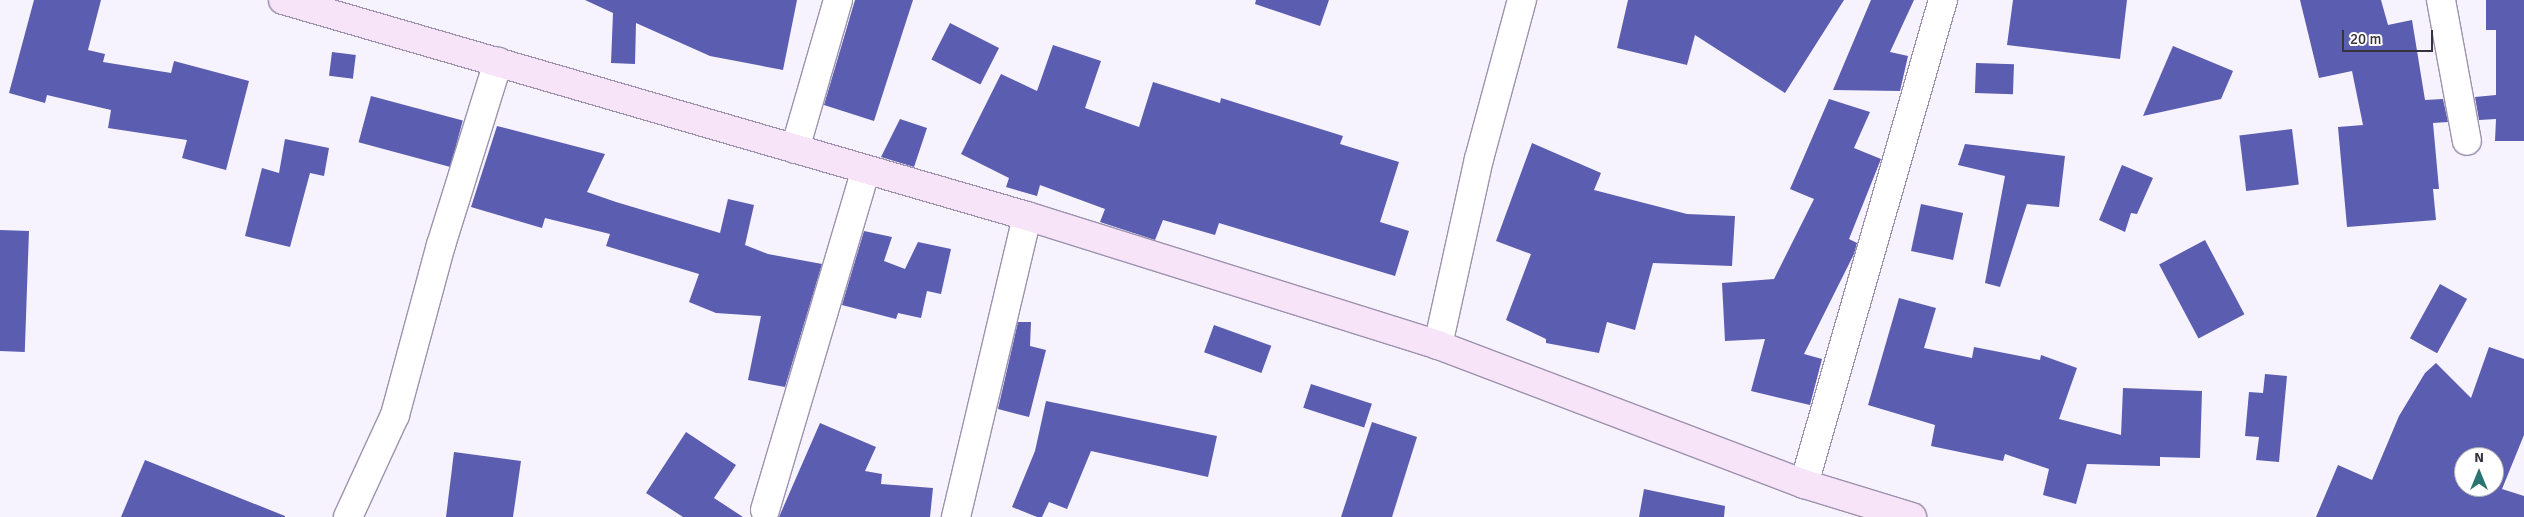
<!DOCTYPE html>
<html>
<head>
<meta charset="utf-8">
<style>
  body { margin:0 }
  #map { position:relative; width:2524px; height:517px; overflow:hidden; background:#f6f2fe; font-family:Signika,sans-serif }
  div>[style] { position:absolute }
  .building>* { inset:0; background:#5b5db0; transform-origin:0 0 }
  .roads { filter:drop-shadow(1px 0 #9c92ae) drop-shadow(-1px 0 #9c92ae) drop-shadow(0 1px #9c92ae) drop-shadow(0 -1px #9c92ae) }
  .street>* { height:28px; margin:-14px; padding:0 14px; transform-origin:14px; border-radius:14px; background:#fff }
  .secondary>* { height:28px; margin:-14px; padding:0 14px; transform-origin:14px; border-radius:14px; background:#f7e4f9 }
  span { translate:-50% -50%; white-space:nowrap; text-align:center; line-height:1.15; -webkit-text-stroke:5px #fff; paint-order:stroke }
  .north { position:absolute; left:2454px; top:447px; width:50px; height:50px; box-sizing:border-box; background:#fff; border:1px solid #afadb2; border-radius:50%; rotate:0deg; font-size:14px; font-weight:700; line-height:20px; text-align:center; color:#37333e }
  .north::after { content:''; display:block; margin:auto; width:18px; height:22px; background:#2a7471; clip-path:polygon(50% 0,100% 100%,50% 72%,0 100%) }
  .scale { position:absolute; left:2342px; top:30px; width:91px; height:22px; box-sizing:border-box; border:2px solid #37333e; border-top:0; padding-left:6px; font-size:15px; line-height:18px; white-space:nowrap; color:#37333e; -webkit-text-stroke:4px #fff; paint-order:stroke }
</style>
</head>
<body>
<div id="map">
  <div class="building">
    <div style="clip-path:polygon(34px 0,101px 0,88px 50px,105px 54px,103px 62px,171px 73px,174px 61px,249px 81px,226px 170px,182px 158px,187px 140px,108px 128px,111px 110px,47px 95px,45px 103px,9px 93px)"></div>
    <div style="clip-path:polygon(585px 0,797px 0,783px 70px,710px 56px,636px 23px,635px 64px,611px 63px,613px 13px)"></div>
    <div style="clip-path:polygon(855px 0,913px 0,874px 121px,824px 105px)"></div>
    <div style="clip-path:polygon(1256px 0,1329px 0,1320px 26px,1255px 4px)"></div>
    <div style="clip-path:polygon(1628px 0,1844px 0,1785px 93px,1695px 35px,1687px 65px,1617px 48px)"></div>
    <div style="clip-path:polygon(1871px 0,1914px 0,1890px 52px,1908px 56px,1900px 91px,1833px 90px)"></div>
    <div style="clip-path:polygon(2013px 0,2127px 0,2120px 59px,2007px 45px)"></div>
    <div style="clip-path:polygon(2300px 0,2381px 0,2388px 25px,2412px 20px,2425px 100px,2443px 99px,2448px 122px,2433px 123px,2439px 189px,2433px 189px,2436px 220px,2347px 227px,2338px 127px,2363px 125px,2352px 71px,2319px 78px)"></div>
    <div style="clip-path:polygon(2486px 0,2524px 0,2524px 141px,2495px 141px,2496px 119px,2479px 120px,2475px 97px,2496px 95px,2496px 30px,2486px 30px)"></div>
    <div style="left:950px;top:23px;width:55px;height:41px;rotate:27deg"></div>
    <div style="clip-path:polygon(1053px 45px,1101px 61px,1085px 108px,1139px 127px,1153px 82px,1220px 103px,1221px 98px,1343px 136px,1340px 144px,1399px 162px,1380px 222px,1409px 231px,1395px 276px,1219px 223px,1215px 235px,1163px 220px,1155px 240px,1100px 222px,1105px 209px,1040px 185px,1037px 196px,1006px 187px,1009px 178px,961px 154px,1001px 74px,1037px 91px)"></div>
    <div style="clip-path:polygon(2173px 46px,2233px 71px,2221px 99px,2143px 116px)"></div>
    <div style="left:332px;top:52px;width:24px;height:24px;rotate:7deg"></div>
    <div style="left:1976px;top:63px;width:38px;height:30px;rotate:2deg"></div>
    <div style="left:371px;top:96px;width:95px;height:48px;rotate:15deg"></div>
    <div style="clip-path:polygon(1829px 99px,1870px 112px,1854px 148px,1881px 159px,1849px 239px,1857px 243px,1854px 254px,1804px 354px,1822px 359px,1810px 405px,1751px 391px,1765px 339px,1725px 341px,1722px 283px,1774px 279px,1814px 199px,1790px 189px)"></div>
    <div style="clip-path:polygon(900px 119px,927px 128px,914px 167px,881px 157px)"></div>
    <div style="clip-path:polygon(497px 126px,605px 154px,587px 192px,616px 202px,720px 233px,728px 199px,754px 205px,745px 245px,768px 254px,822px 264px,785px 387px,748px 380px,761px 316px,716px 313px,689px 302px,699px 274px,606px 246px,610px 234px,545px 218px,542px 228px,471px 207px)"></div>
    <div style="left:2292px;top:129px;width:56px;height:53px;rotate:83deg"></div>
    <div style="clip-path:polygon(285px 139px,329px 148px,324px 176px,310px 173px,290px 247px,245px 236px,262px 168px,279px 173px)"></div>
    <div style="clip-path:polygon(1532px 143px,1601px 173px,1594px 190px,1687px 214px,1735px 216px,1732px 266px,1653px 263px,1635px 330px,1607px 322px,1599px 353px,1546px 343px,1546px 339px,1506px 320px,1531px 254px,1496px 241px)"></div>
    <div style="clip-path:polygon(1965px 144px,2065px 156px,2059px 207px,2027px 204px,2000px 287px,1985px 283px,2005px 176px,1958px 165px)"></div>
    <div style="clip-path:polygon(2122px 165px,2153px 178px,2137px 214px,2131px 213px,2125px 232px,2099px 220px)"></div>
    <div style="left:1921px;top:204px;width:43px;height:48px;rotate:12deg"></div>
    <div style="left:0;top:230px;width:29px;height:121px;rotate:2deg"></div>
    <div style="clip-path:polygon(864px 231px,892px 237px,884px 261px,905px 269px,918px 242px,951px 249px,941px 294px,927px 291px,921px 318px,898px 313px,896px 319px,842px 305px)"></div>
    <div style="left:2205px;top:240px;width:84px;height:52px;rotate:62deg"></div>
    <div style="left:2440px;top:284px;width:31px;height:62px;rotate:29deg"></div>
    <div style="clip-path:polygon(1899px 298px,1936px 308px,1924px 348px,1972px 358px,1974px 347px,2040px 360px,2041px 355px,2077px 368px,2059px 419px,2121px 435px,2123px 388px,2202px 391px,2200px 458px,2160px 457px,2160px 466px,2087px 464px,2076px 504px,2043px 495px,2049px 469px,2005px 454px,2003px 461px,1931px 446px,1935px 425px,1868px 405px)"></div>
    <div style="clip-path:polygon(1018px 322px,1031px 322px,1030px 346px,1046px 350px,1029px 417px,998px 409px)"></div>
    <div style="left:1214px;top:325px;width:61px;height:29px;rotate:20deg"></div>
    <div style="clip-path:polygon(evenodd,2489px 347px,2524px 359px,2524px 435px,2502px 489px,2524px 496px,2524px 517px,2316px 517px,2338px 465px,2372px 480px,2399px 416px,2425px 373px,2436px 363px,2471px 398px,2489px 347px,2464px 457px,2494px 457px,2494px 487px,2464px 487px,2464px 457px)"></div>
    <div style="clip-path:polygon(2265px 374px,2287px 376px,2279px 462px,2256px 460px,2259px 437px,2245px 436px,2249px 392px,2263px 393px)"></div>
    <div style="left:1311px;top:384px;width:64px;height:25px;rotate:18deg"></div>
    <div style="clip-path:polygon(1046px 401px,1217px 436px,1208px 477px,1091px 451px,1067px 509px,1049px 502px,1042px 517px,1037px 517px,1012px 507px,1035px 451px)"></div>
    <div style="clip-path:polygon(1372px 422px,1417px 437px,1392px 517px,1341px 517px)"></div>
    <div style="clip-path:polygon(820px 423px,876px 447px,865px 471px,882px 474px,881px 484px,933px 488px,930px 517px,779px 517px)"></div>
    <div style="clip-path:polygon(686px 432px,736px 465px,714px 498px,743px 517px,683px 517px,646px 493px)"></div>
    <div style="clip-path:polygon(454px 452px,521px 461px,513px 517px,446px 517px)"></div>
    <div style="clip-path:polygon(145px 460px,285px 516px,285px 517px,121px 517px)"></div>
    <div style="clip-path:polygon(1644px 489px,1725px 506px,1724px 517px,1639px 517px)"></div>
  </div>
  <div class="roads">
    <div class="street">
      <div style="left:2441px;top:0;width:143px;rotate:79.6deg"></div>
      <div style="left:795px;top:149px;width:155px;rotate:-73.9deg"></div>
      <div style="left:1438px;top:345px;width:190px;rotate:-77.6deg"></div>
      <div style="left:1479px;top:159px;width:165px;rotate:-74.9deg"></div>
      <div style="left:1804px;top:484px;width:504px;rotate:-73.98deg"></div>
      <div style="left:765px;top:510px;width:355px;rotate:-73.5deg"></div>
      <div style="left:348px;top:517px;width:112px;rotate:-65.3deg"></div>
      <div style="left:395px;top:415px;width:176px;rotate:-74.9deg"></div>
      <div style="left:441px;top:245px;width:192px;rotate:-72.7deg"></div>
      <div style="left:956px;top:517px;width:309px;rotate:-76.7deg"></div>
    </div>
    <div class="secondary">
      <div style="left:283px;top:0;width:775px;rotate:16.19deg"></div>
      <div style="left:1027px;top:216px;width:431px;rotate:17.4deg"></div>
      <div style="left:1438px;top:345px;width:392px;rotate:20.8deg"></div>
      <div style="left:1804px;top:484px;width:113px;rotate:17deg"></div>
    </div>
  </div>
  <div class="north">N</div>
  <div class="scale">20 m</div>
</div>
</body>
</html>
